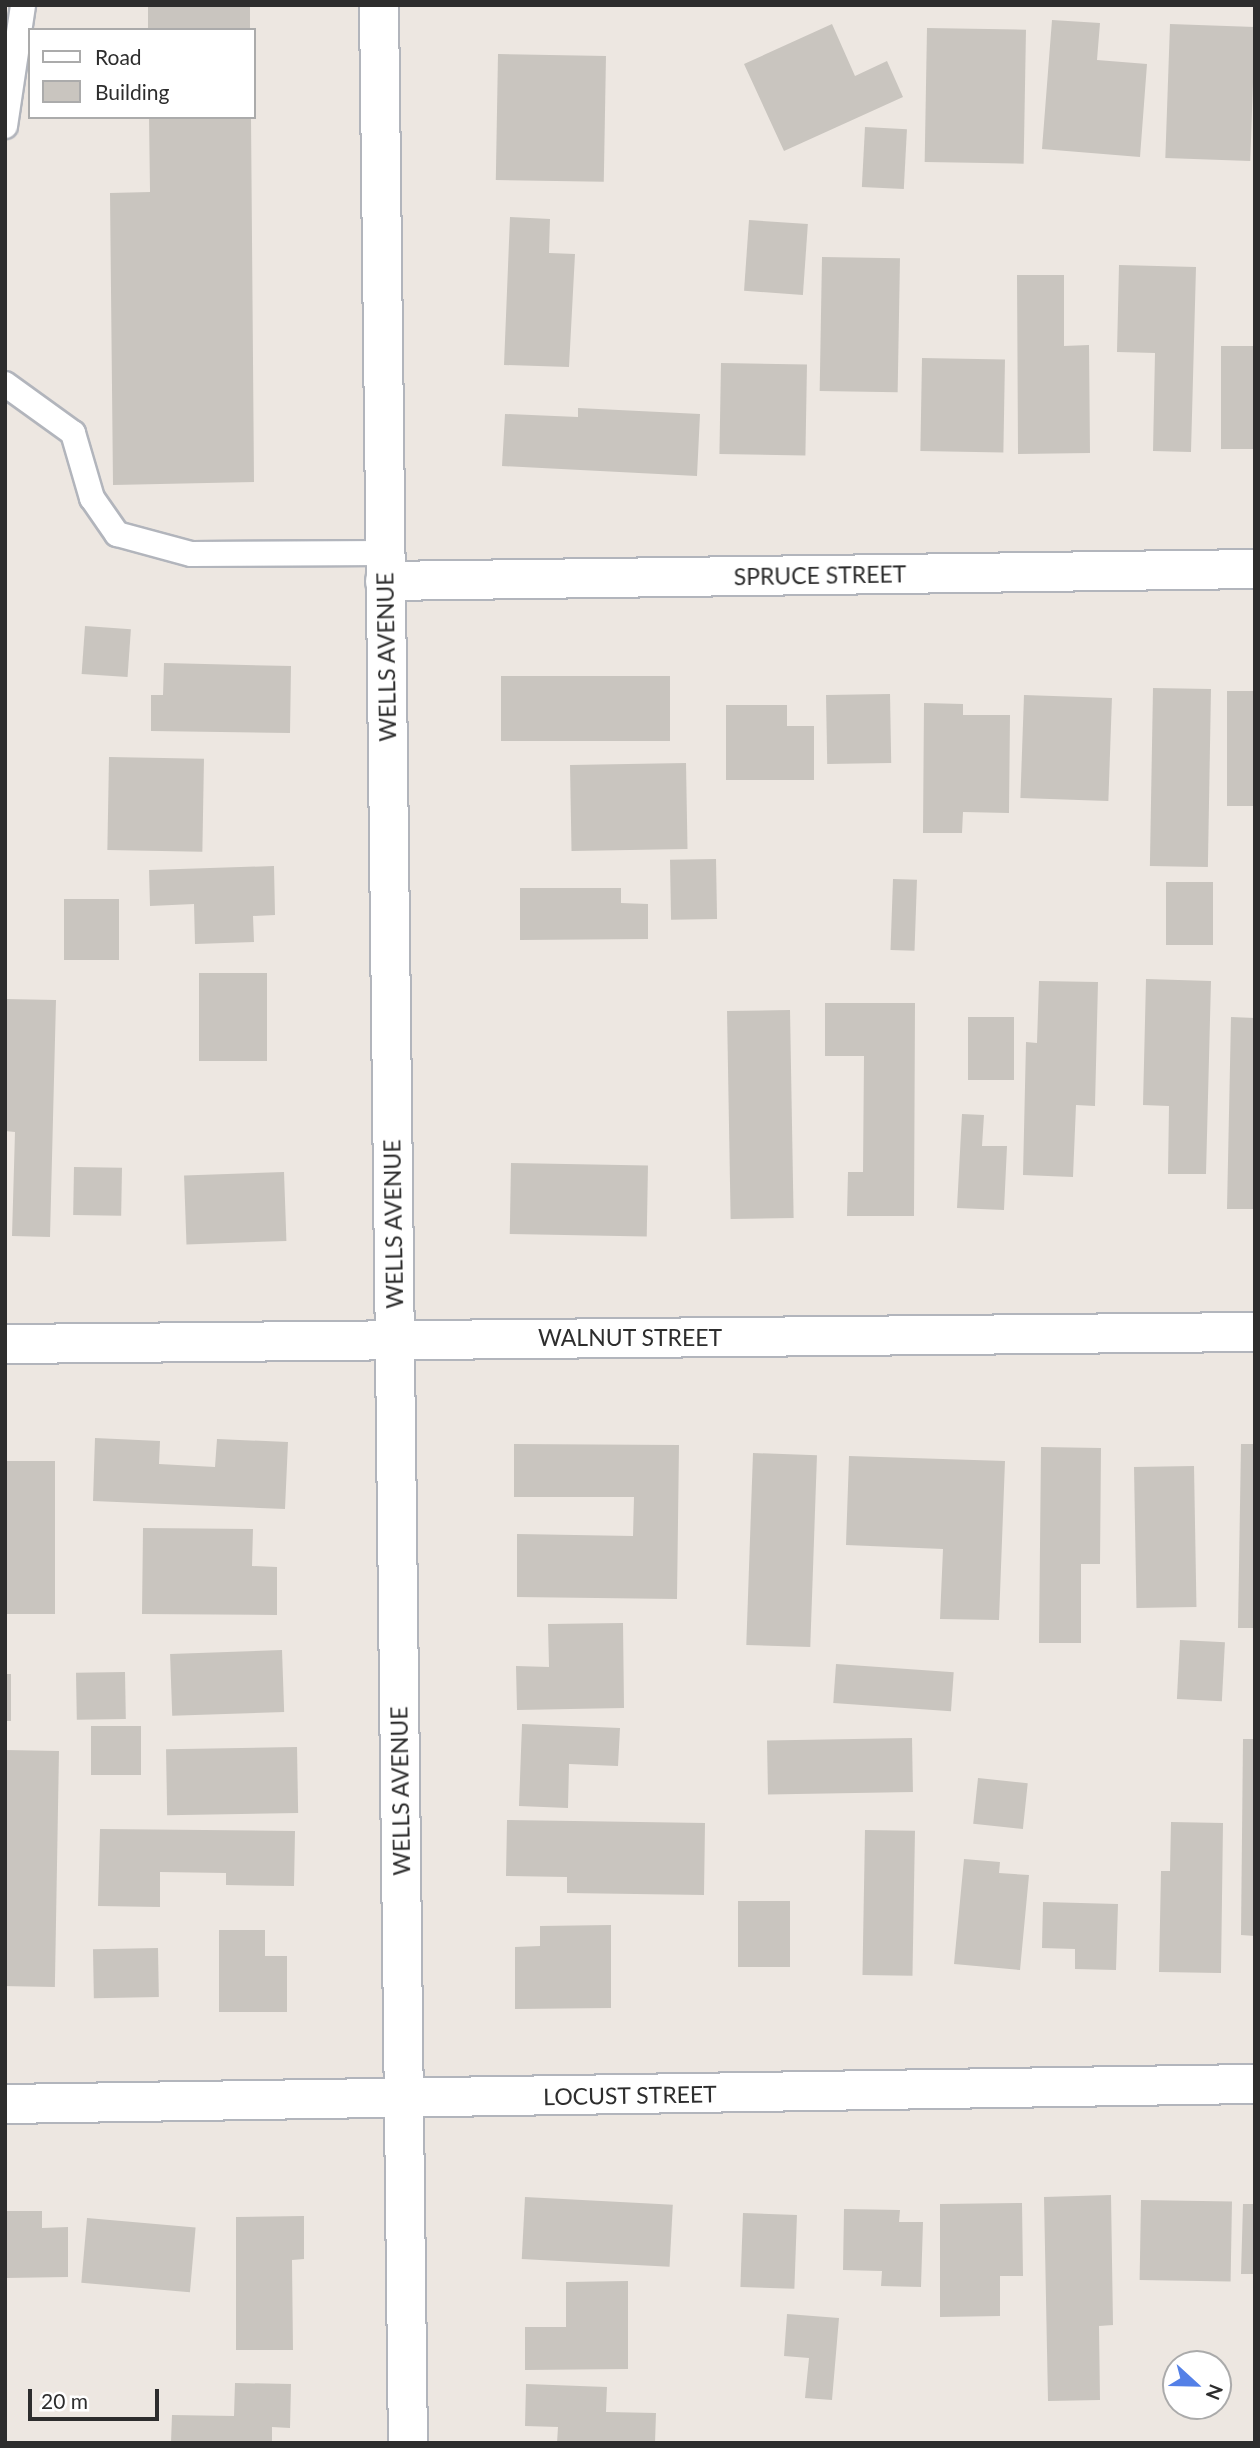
<!DOCTYPE html>
<html>
<head>
<meta charset="utf-8">
<style>
  body { margin:0 }
  #map { position:relative; width:1260px; height:2448px; overflow:hidden; background:#ede7e1; font-family:Lato,sans-serif }
  div>[style] { position:absolute }
  .building>* { inset:0; background:#c9c5bf; transform-origin:0 0 }
  .roads { filter:drop-shadow(2px 0 #b2b5bc) drop-shadow(-2px 0 #b2b5bc) drop-shadow(0 2px #b2b5bc) drop-shadow(0 -2px #b2b5bc) }
  .lane>* { height:24px; margin:-12px; padding:0 12px; transform-origin:12px; border-radius:12px; background:#fff }
  .street>* { height:38px; margin:-19px; padding:0 19px; transform-origin:19px; border-radius:19px; background:#fff }
  span { translate:-50% -50%; white-space:nowrap; text-align:center; line-height:1.15; -webkit-text-stroke:5px #fff; paint-order:stroke }
  .street-label { font-size:23px; color:#2d2d2d }
  .frame { position:absolute; inset:0; border:7px solid #2d2d2d; pointer-events:none }
  .legend { position:absolute; left:28px; top:28px; width:228px; height:91px; box-sizing:border-box; background:#fff; border:2px solid #ababab; margin:0; padding:9px 12px; list-style:none; font-size:21px; color:#2d2d2d }
  .legend li { display:flex; align-items:center; gap:14px; height:35px }
  .legend b { width:35px; border:2px solid #ababab }
  .north { position:absolute; left:1162px; top:2350px; width:70px; height:70px; box-sizing:border-box; background:#fff; border:2px solid #ababab; border-radius:50%; rotate:112deg; font-size:19px; font-weight:700; line-height:28px; text-align:center; color:#2d2d2d }
  .north::after { content:''; display:block; margin:auto; width:24px; height:32px; background:#5480e7; clip-path:polygon(50% 0,100% 100%,50% 72%,0 100%) }
  .scale { position:absolute; left:28px; top:2389px; width:131px; height:32px; box-sizing:border-box; border:4px solid #2d2d2d; border-top:0; padding-left:9px; font-size:21px; line-height:24px; white-space:nowrap; color:#2d2d2d; -webkit-text-stroke:5px #fff; paint-order:stroke }
</style>
</head>
<body>
<div id="map">
  <div class="building">
    <div style="left:148px;top:5px;width:102px;height:25px"></div>
    <div style="clip-path:polygon(1052px 20px,1100px 23px,1097px 60px,1147px 64px,1140px 157px,1042px 149px)"></div>
    <div style="clip-path:polygon(832px 24px,855px 76px,887px 61px,903px 97px,784px 151px,744px 64px)"></div>
    <div style="left:1170px;top:24px;width:85px;height:134px;rotate:2deg"></div>
    <div style="left:927px;top:28px;width:99px;height:134px;rotate:1deg"></div>
    <div style="left:498px;top:54px;width:108px;height:126px;rotate:1deg"></div>
    <div style="clip-path:polygon(149px 117px,251px 117px,254px 482px,113px 485px,110px 193px,150px 192px)"></div>
    <div style="left:865px;top:127px;width:42px;height:60px;rotate:3deg"></div>
    <div style="clip-path:polygon(510px 217px,550px 219px,549px 253px,575px 254px,569px 367px,504px 365px)"></div>
    <div style="left:749px;top:220px;width:59px;height:71px;rotate:4deg"></div>
    <div style="left:822px;top:257px;width:78px;height:134px;rotate:1deg"></div>
    <div style="clip-path:polygon(1119px 265px,1196px 267px,1191px 452px,1153px 451px,1155px 353px,1117px 352px)"></div>
    <div style="clip-path:polygon(1017px 275px,1064px 275px,1064px 346px,1089px 345px,1090px 453px,1018px 454px)"></div>
    <div style="left:1221px;top:346px;width:34px;height:103px"></div>
    <div style="left:922px;top:358px;width:83px;height:93px;rotate:1deg"></div>
    <div style="left:721px;top:363px;width:86px;height:91px;rotate:1deg"></div>
    <div style="clip-path:polygon(578px 408px,700px 414px,697px 476px,502px 466px,505px 414px,578px 417px)"></div>
    <div style="left:85px;top:626px;width:46px;height:48px;rotate:4deg"></div>
    <div style="clip-path:polygon(164px 663px,291px 666px,290px 733px,151px 731px,151px 695px,163px 695px)"></div>
    <div style="left:670px;top:676px;width:65px;height:169px;rotate:90deg"></div>
    <div style="left:1153px;top:688px;width:58px;height:178px;rotate:1deg"></div>
    <div style="left:1227px;top:691px;width:28px;height:115px"></div>
    <div style="left:890px;top:694px;width:69px;height:64px;rotate:89deg"></div>
    <div style="left:1024px;top:695px;width:88px;height:103px;rotate:2deg"></div>
    <div style="clip-path:polygon(924px 703px,963px 704px,963px 715px,1010px 715px,1009px 813px,963px 812px,962px 833px,923px 833px)"></div>
    <div style="clip-path:polygon(726px 705px,787px 705px,787px 726px,814px 726px,814px 780px,726px 780px)"></div>
    <div style="left:109px;top:757px;width:95px;height:93px;rotate:1deg"></div>
    <div style="left:686px;top:763px;width:86px;height:116px;rotate:89deg"></div>
    <div style="left:716px;top:859px;width:60px;height:46px;rotate:89deg"></div>
    <div style="clip-path:polygon(274px 866px,275px 915px,253px 916px,254px 942px,195px 944px,194px 904px,150px 906px,149px 870px)"></div>
    <div style="left:893px;top:879px;width:24px;height:71px;rotate:2deg"></div>
    <div style="left:1213px;top:882px;width:63px;height:47px;rotate:90deg"></div>
    <div style="clip-path:polygon(520px 888px,621px 888px,621px 903px,648px 904px,648px 939px,520px 940px)"></div>
    <div style="left:64px;top:899px;width:55px;height:61px"></div>
    <div style="left:199px;top:973px;width:68px;height:88px"></div>
    <div style="clip-path:polygon(1146px 979px,1211px 981px,1206px 1174px,1168px 1174px,1169px 1106px,1143px 1105px)"></div>
    <div style="clip-path:polygon(1039px 981px,1098px 982px,1095px 1106px,1076px 1105px,1073px 1177px,1023px 1175px,1026px 1042px,1037px 1043px)"></div>
    <div style="clip-path:polygon(5px 999px,56px 1000px,50px 1237px,12px 1236px,15px 1132px,5px 1131px)"></div>
    <div style="clip-path:polygon(825px 1003px,915px 1003px,914px 1216px,847px 1216px,848px 1172px,863px 1172px,864px 1056px,825px 1056px)"></div>
    <div style="left:790px;top:1010px;width:208px;height:63px;rotate:89deg"></div>
    <div style="left:968px;top:1017px;width:46px;height:63px"></div>
    <div style="clip-path:polygon(1231px 1017px,1255px 1018px,1255px 1209px,1227px 1209px)"></div>
    <div style="clip-path:polygon(962px 1114px,984px 1115px,982px 1146px,1007px 1146px,1004px 1210px,957px 1208px)"></div>
    <div style="left:511px;top:1163px;width:137px;height:71px;rotate:1deg"></div>
    <div style="left:74px;top:1167px;width:48px;height:48px;rotate:1deg"></div>
    <div style="left:284px;top:1172px;width:69px;height:100px;rotate:88deg"></div>
    <div style="clip-path:polygon(95px 1438px,160px 1441px,159px 1464px,215px 1467px,217px 1439px,288px 1442px,285px 1509px,93px 1501px)"></div>
    <div style="clip-path:polygon(514px 1444px,679px 1445px,677px 1599px,517px 1597px,517px 1534px,633px 1536px,634px 1497px,514px 1497px)"></div>
    <div style="clip-path:polygon(1241px 1444px,1255px 1444px,1255px 1628px,1238px 1628px)"></div>
    <div style="clip-path:polygon(1041px 1447px,1101px 1448px,1100px 1564px,1081px 1564px,1081px 1643px,1039px 1643px)"></div>
    <div style="left:753px;top:1453px;width:64px;height:192px;rotate:2deg"></div>
    <div style="clip-path:polygon(849px 1456px,1005px 1461px,999px 1620px,940px 1619px,943px 1549px,846px 1545px)"></div>
    <div style="left:5px;top:1461px;width:50px;height:153px"></div>
    <div style="left:1194px;top:1466px;width:141px;height:60px;rotate:89deg"></div>
    <div style="clip-path:polygon(143px 1528px,253px 1529px,252px 1566px,277px 1567px,277px 1615px,142px 1614px)"></div>
    <div style="clip-path:polygon(623px 1623px,624px 1708px,517px 1710px,516px 1666px,549px 1667px,548px 1624px)"></div>
    <div style="left:1180px;top:1640px;width:45px;height:59px;rotate:3deg"></div>
    <div style="left:282px;top:1650px;width:62px;height:112px;rotate:88deg"></div>
    <div style="left:836px;top:1664px;width:118px;height:39px;rotate:4deg"></div>
    <div style="left:125px;top:1672px;width:47px;height:49px;rotate:89deg"></div>
    <div style="left:5px;top:1674px;width:6px;height:47px"></div>
    <div style="clip-path:polygon(522px 1724px,620px 1728px,618px 1766px,569px 1764px,568px 1808px,519px 1806px)"></div>
    <div style="left:91px;top:1726px;width:50px;height:49px"></div>
    <div style="left:912px;top:1738px;width:54px;height:145px;rotate:89deg"></div>
    <div style="clip-path:polygon(1243px 1739px,1255px 1739px,1255px 1936px,1241px 1935px)"></div>
    <div style="left:297px;top:1747px;width:66px;height:131px;rotate:89deg"></div>
    <div style="left:5px;top:1750px;width:54px;height:236px;rotate:1deg"></div>
    <div style="left:978px;top:1778px;width:50px;height:46px;rotate:6deg"></div>
    <div style="clip-path:polygon(507px 1820px,705px 1823px,704px 1895px,567px 1893px,567px 1877px,506px 1876px)"></div>
    <div style="clip-path:polygon(1171px 1822px,1223px 1823px,1221px 1973px,1159px 1972px,1161px 1871px,1170px 1871px)"></div>
    <div style="clip-path:polygon(100px 1829px,295px 1831px,294px 1886px,226px 1885px,226px 1873px,160px 1872px,160px 1907px,98px 1906px)"></div>
    <div style="left:865px;top:1830px;width:50px;height:145px;rotate:1deg"></div>
    <div style="clip-path:polygon(964px 1859px,1000px 1862px,999px 1873px,1029px 1875px,1020px 1970px,954px 1964px)"></div>
    <div style="left:738px;top:1901px;width:52px;height:66px"></div>
    <div style="clip-path:polygon(1043px 1902px,1118px 1904px,1116px 1970px,1075px 1969px,1075px 1949px,1042px 1948px)"></div>
    <div style="clip-path:polygon(611px 1925px,611px 2008px,515px 2009px,515px 1947px,540px 1946px,540px 1926px)"></div>
    <div style="clip-path:polygon(219px 1930px,265px 1930px,265px 1956px,287px 1956px,287px 2012px,219px 2012px)"></div>
    <div style="left:158px;top:1948px;width:49px;height:65px;rotate:89deg"></div>
    <div style="clip-path:polygon(1111px 2195px,1113px 2325px,1099px 2326px,1100px 2400px,1048px 2401px,1044px 2197px)"></div>
    <div style="left:525px;top:2197px;width:148px;height:62px;rotate:3deg"></div>
    <div style="left:1141px;top:2200px;width:91px;height:80px;rotate:1deg"></div>
    <div style="clip-path:polygon(1022px 2203px,1023px 2276px,1000px 2276px,1000px 2316px,940px 2317px,940px 2204px)"></div>
    <div style="clip-path:polygon(1243px 2204px,1255px 2204px,1255px 2274px,1241px 2274px)"></div>
    <div style="clip-path:polygon(844px 2209px,900px 2210px,899px 2222px,923px 2222px,921px 2287px,881px 2286px,882px 2271px,843px 2270px)"></div>
    <div style="clip-path:polygon(5px 2211px,42px 2211px,42px 2228px,68px 2227px,68px 2277px,5px 2278px)"></div>
    <div style="left:743px;top:2213px;width:54px;height:74px;rotate:2deg"></div>
    <div style="clip-path:polygon(304px 2216px,304px 2259px,292px 2260px,293px 2350px,236px 2350px,236px 2217px)"></div>
    <div style="left:87px;top:2218px;width:109px;height:65px;rotate:5deg"></div>
    <div style="clip-path:polygon(628px 2281px,628px 2369px,525px 2370px,525px 2327px,566px 2327px,566px 2282px)"></div>
    <div style="clip-path:polygon(787px 2314px,839px 2318px,832px 2400px,805px 2398px,809px 2358px,784px 2356px)"></div>
    <div style="clip-path:polygon(235px 2383px,291px 2384px,290px 2428px,272px 2427px,272px 2443px,171px 2443px,172px 2415px,234px 2416px)"></div>
    <div style="clip-path:polygon(526px 2384px,607px 2387px,606px 2412px,656px 2413px,655px 2443px,557px 2443px,558px 2427px,525px 2426px)"></div>
  </div>
  <div class="roads">
    <div class="lane">
      <div style="left:5px;top:126px;width:122px;rotate:-81.5deg"></div>
      <div style="left:5px;top:384px;width:84px;rotate:35.8deg"></div>
      <div style="left:73px;top:433px;width:68px;rotate:73.7deg"></div>
      <div style="left:92px;top:498px;width:44px;rotate:55.2deg"></div>
      <div style="left:117px;top:534px;width:77px;rotate:15.1deg"></div>
      <div style="left:191px;top:554px;width:194px;rotate:-0.3deg"></div>
    </div>
    <div class="street">
      <div style="left:379px;top:5px;width:2438px;rotate:89.32deg"></div>
      <div style="left:385px;top:581px;width:870px;rotate:-0.79deg"></div>
      <div style="left:5px;top:1344px;width:1250px;rotate:-0.55deg"></div>
      <div style="left:5px;top:2104px;width:1250px;rotate:-0.92deg"></div>
    </div>
  </div>
  <div class="street-label">
    <span style="left:820px;top:575px;rotate:-1deg">SPRUCE STREET</span>
    <span style="left:386px;top:657px;rotate:-91deg">WELLS AVENUE</span>
    <span style="left:393px;top:1224px;rotate:-91deg">WELLS AVENUE</span>
    <span style="left:630px;top:1337px">WALNUT STREET</span>
    <span style="left:400px;top:1791px;rotate:-91deg">WELLS AVENUE</span>
    <span style="left:630px;top:2095px;rotate:-1deg">LOCUST STREET</span>
  </div>
  <div class="frame"></div>
  <ul class="legend">
  <li><b style="height:9px;background:#fff"></b>Road</li>
  <li><b style="height:19px;background:#c9c5bf"></b>Building</li>
  </ul>
  <div class="north">N</div>
  <div class="scale">20 m</div>
</div>
</body>
</html>
